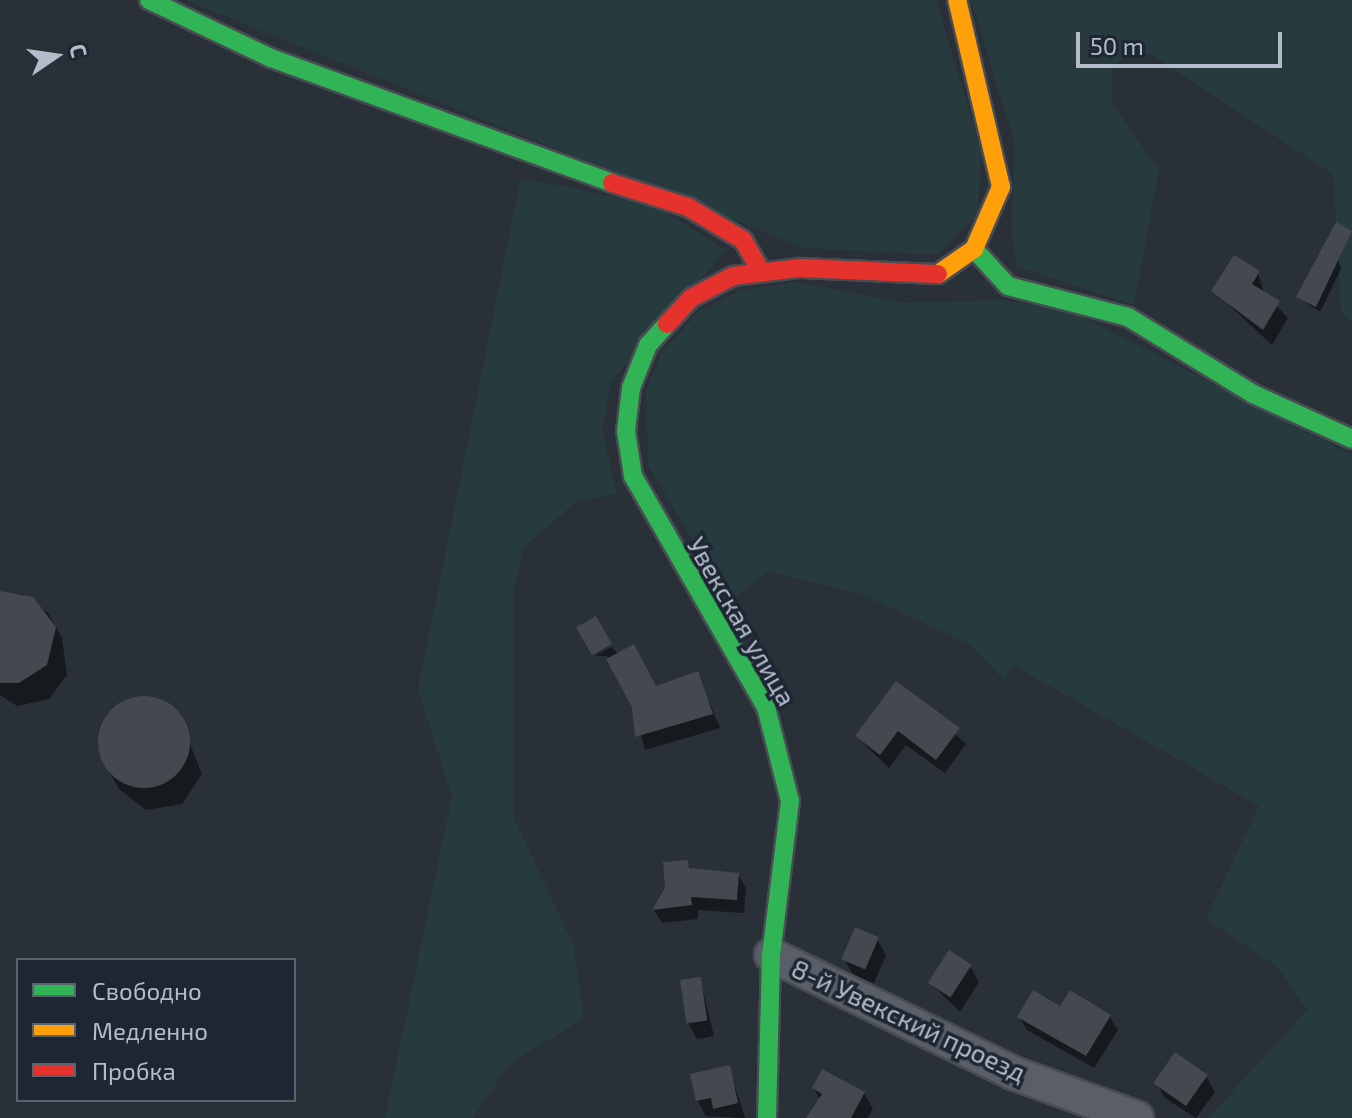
<!DOCTYPE html>
<html>
<head>
<meta charset="utf-8">
<style>
  body { margin:0 }
  #map { position:relative; width:1352px; height:1118px; overflow:hidden; background:#2a3038; font-family:"Exo 2",sans-serif }
  div>[style] { position:absolute }
  .green>* { inset:0; background:#273a3e }
  .shadow>* { inset:0; background:#0007 }
  .building>* { inset:0; background:#444950; transform-origin:0 0 }
  .round { border-radius:50% }
  .roads { filter:drop-shadow(2px 0 #484c53) drop-shadow(-2px 0 #484c53) drop-shadow(0 2px #484c53) drop-shadow(0 -2px #484c53) }
  .street>* { height:32px; margin:-16px; padding:0 16px; transform-origin:16px; border-radius:16px; background:#5a5e66 }
  .fast>* { height:18px; margin:-9px; padding:0 9px; transform-origin:9px; border-radius:9px; background:#30b455 }
  .slow>* { height:18px; margin:-9px; padding:0 9px; transform-origin:9px; border-radius:9px; background:#ff9f0a }
  .jam>* { height:18px; margin:-9px; padding:0 9px; transform-origin:9px; border-radius:9px; background:#e5322d }
  span { translate:-50% -50%; white-space:nowrap; text-align:center; line-height:1.15; -webkit-text-stroke:7px #1d2633; paint-order:stroke }
  .street-label { font-size:26px; color:#b4bcc9 }
  .legend { position:absolute; left:16px; top:958px; width:280px; height:144px; box-sizing:border-box; background:#1d2633; border:2px solid #59626f; margin:0; padding:10px 14px; list-style:none; font-size:24px; color:#b4bcc9 }
  .legend li { display:flex; align-items:center; gap:16px; height:40px }
  .legend b { width:40px; border:2px solid #59626f }
  .north { position:absolute; left:16px; top:16px; width:80px; height:80px; -webkit-text-stroke:6px #1d2633; paint-order:stroke; rotate:77deg; font-size:22px; font-weight:700; line-height:32px; text-align:center; color:#b4bcc9 }
  .north::after { content:''; display:block; margin:auto; width:28px; height:36px; background:#b4bcc9; clip-path:polygon(50% 0,100% 100%,50% 72%,0 100%) }
  .scale { position:absolute; left:1076px; top:32px; width:206px; height:36px; box-sizing:border-box; border:4px solid #b4bcc9; border-top:0; padding-left:10px; font-size:24px; line-height:28px; white-space:nowrap; color:#b4bcc9; -webkit-text-stroke:6px #1d2633; paint-order:stroke }
</style>
</head>
<body>
<div id="map">
  <div class="green">
    <div style="clip-path:polygon(185px 0,936px 0,981px 150px,978px 214px,938px 255px,804px 248px)"></div>
    <div style="clip-path:polygon(971px 0,1352px 0,1352px 324px,1341px 312px,1333px 174px,1150px 54px,1130px 50px,1111px 71px,1113px 104px,1159px 170px,1134px 305px,1017px 266px,1011px 231px,1015px 145px)"></div>
    <div style="clip-path:polygon(521px 178px,653px 204px,726px 250px,611px 382px,602px 430px,617px 493px,576px 502px,524px 547px,513px 593px,513px 816px,573px 944px,584px 1019px,510px 1063px,473px 1118px,385px 1118px,452px 796px,418px 689px)"></div>
    <div style="clip-path:polygon(795px 282px,905px 303px,1005px 300px,1073px 312px,1352px 455px,1352px 1118px,1208px 1118px,1307px 1010px,1278px 967px,1206px 919px,1259px 806px,1013px 665px,1004px 680px,969px 644px,859px 593px,768px 572px,730px 602px,648px 465px,646px 390px,661px 354px,699px 311px,741px 290px)"></div>
  </div>
  <div class="shadow">
    <div style="clip-path:polygon(1337px 254px,1341px 269px,1320px 312px,1298px 297px)"></div>
    <div style="clip-path:polygon(1258px 273px,1264px 293px,1288px 318px,1272px 345px,1214px 291px)"></div>
    <div style="clip-path:polygon(22px 594px,48px 613px,62px 638px,67px 675px,49px 699px,17px 706px,0 695px,0 597px)"></div>
    <div style="clip-path:polygon(611px 647px,656px 688px,697px 673px,720px 728px,645px 750px,634px 707px,607px 656px,595px 656px)"></div>
    <div style="clip-path:polygon(897px 683px,966px 744px,945px 773px,906px 745px,889px 768px,857px 737px)"></div>
    <div style="clip-path:polygon(151px 698px,178px 714px,202px 774px,182px 804px,146px 810px,119px 789px,105px 764px,101px 731px,122px 704px)"></div>
    <div style="clip-path:polygon(687px 862px,692px 871px,738px 875px,746px 888px,744px 913px,698px 910px,698px 919px,662px 923px,654px 910px)"></div>
    <div style="clip-path:polygon(877px 939px,886px 955px,874px 983px,853px 975px,844px 959px)"></div>
    <div style="clip-path:polygon(970px 966px,979px 982px,960px 1012px,930px 983px)"></div>
    <div style="clip-path:polygon(700px 979px,714px 1036px,697px 1039px,688px 1023px)"></div>
    <div style="clip-path:polygon(1061px 1009px,1110px 1017px,1118px 1030px,1094px 1068px,1027px 1030px,1019px 1017px)"></div>
    <div style="clip-path:polygon(729px 1068px,745px 1118px,706px 1116px,697px 1100px)"></div>
    <div style="clip-path:polygon(1206px 1076px,1215px 1092px,1196px 1118px,1165px 1098px,1156px 1083px)"></div>
    <div style="clip-path:polygon(814px 1088px,864px 1093px,873px 1109px,867px 1118px,810px 1118px,820px 1100px)"></div>
  </div>
  <div class="building">
    <div style="clip-path:polygon(1336px 222px,1352px 231px,1316px 307px,1296px 297px)"></div>
    <div style="clip-path:polygon(1234px 255px,1260px 271px,1252px 284px,1280px 301px,1263px 330px,1211px 291px)"></div>
    <div style="clip-path:polygon(0 591px,33px 597px,56px 627px,47px 665px,19px 683px,0 683px)"></div>
    <div style="left:596px;top:616px;width:32px;height:23px;rotate:60deg"></div>
    <div style="clip-path:polygon(634px 644px,656px 686px,698px 671px,713px 714px,635px 737px,632px 707px,606px 659px)"></div>
    <div style="clip-path:polygon(896px 681px,960px 728px,936px 760px,898px 731px,880px 755px,855px 736px)"></div>
    <div class="round" style="left:98px;top:696px;width:92px;height:92px"></div>
    <div style="clip-path:polygon(688px 860px,689px 868px,739px 873px,737px 900px,691px 897px,692px 905px,652px 910px,665px 888px,663px 862px)"></div>
    <div style="left:855px;top:927px;width:26px;height:35px;rotate:23deg"></div>
    <div style="left:949px;top:950px;width:27px;height:39px;rotate:33deg"></div>
    <div style="left:701px;top:977px;width:44px;height:21px;rotate:82deg"></div>
    <div style="clip-path:polygon(1033px 990px,1060px 1006px,1070px 990px,1111px 1015px,1086px 1056px,1017px 1017px)"></div>
    <div style="left:1175px;top:1052px;width:40px;height:38px;rotate:35deg"></div>
    <div style="clip-path:polygon(730px 1065px,738px 1103px,713px 1109px,711px 1098px,696px 1101px,690px 1074px)"></div>
    <div style="clip-path:polygon(822px 1069px,865px 1092px,851px 1118px,806px 1118px,822px 1094px,812px 1088px)"></div>
  </div>
  <div class="roads">
    <div class="street">
      <div style="left:771px;top:955px;width:269px;rotate:26deg"></div>
      <div style="left:1013px;top:1073px;width:132px;rotate:19.9deg"></div>
    </div>
    <div class="fast">
      <div style="left:149px;top:0;width:135px;rotate:25.4deg"></div>
      <div style="left:271px;top:58px;width:363px;rotate:20.1deg"></div>
      <div style="left:974px;top:249px;width:50px;rotate:47.4deg"></div>
      <div style="left:1008px;top:286px;width:124px;rotate:14.5deg"></div>
      <div style="left:1128px;top:317px;width:147px;rotate:31.6deg"></div>
      <div style="left:1253px;top:394px;width:109px;rotate:24.4deg"></div>
      <div style="left:667px;top:324px;width:28px;rotate:132deg"></div>
      <div style="left:648px;top:345px;width:46px;rotate:111.6deg"></div>
      <div style="left:631px;top:388px;width:43px;rotate:96.6deg"></div>
      <div style="left:626px;top:431px;width:46px;rotate:81.2deg"></div>
      <div style="left:633px;top:476px;width:267px;rotate:60.1deg"></div>
      <div style="left:766px;top:707px;width:97px;rotate:75.7deg"></div>
      <div style="left:790px;top:801px;width:155px;rotate:97deg"></div>
      <div style="left:771px;top:955px;width:163px;rotate:91.4deg"></div>
    </div>
    <div class="slow">
      <div style="left:938px;top:274px;width:44px;rotate:-34.8deg"></div>
      <div style="left:974px;top:249px;width:68px;rotate:-66.5deg"></div>
      <div style="left:1001px;top:187px;width:192px;rotate:-103.2deg"></div>
    </div>
    <div class="jam">
      <div style="left:612px;top:183px;width:80px;rotate:17.5deg"></div>
      <div style="left:688px;top:207px;width:64px;rotate:31deg"></div>
      <div style="left:743px;top:240px;width:34px;rotate:60deg"></div>
      <div style="left:667px;top:324px;width:35px;rotate:-47deg"></div>
      <div style="left:691px;top:298px;width:47px;rotate:-27.6deg"></div>
      <div style="left:733px;top:276px;width:66px;rotate:-6.9deg"></div>
      <div style="left:799px;top:268px;width:139px;rotate:2.5deg"></div>
    </div>
  </div>
  <div class="street-label">
    <span style="left:742px;top:621px;rotate:60deg">Увекская улица</span>
    <span style="left:909px;top:1020px;rotate:25deg">8-й Увекский проезд</span>
  </div>
  <ul class="legend">
  <li><b style="height:10px;background:#30b455"></b>Свободно</li>
  <li><b style="height:10px;background:#ff9f0a"></b>Медленно</li>
  <li><b style="height:10px;background:#e5322d"></b>Пробка</li>
  </ul>
  <div class="north">С</div>
  <div class="scale">50 m</div>
</div>
</body>
</html>
